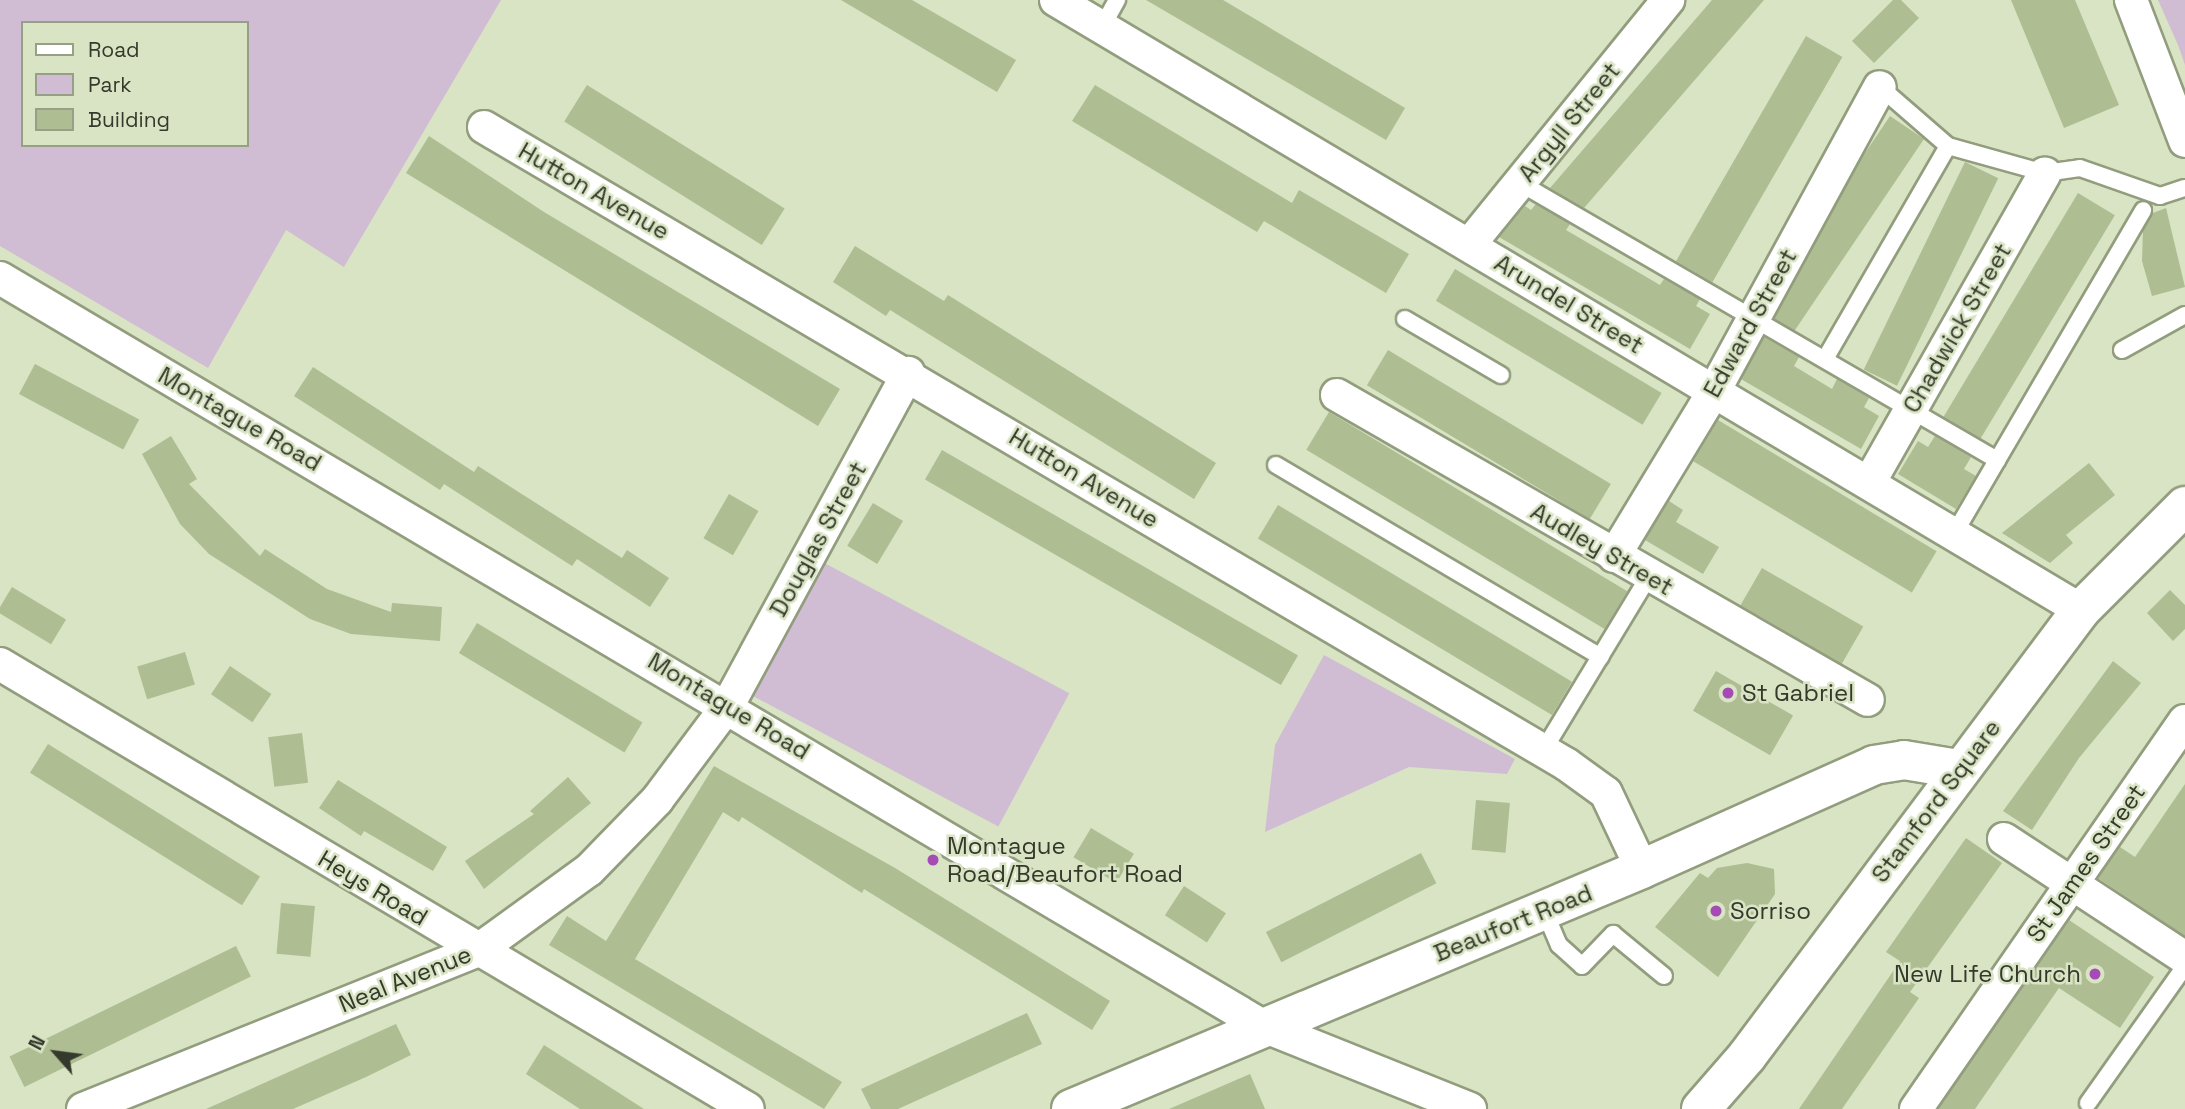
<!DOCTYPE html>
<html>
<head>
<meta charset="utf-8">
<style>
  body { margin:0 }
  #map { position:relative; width:2185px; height:1109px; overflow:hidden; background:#d8e4c3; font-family:"Space Grotesk",sans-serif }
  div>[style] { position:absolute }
  .green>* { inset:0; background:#d0bdd3; transform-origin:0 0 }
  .building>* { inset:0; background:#aebd92; transform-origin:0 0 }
  .roads { filter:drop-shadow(2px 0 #929d7e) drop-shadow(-2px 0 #929d7e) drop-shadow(0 2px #929d7e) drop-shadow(0 -2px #929d7e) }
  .lane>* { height:16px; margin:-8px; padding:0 8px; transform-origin:8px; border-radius:8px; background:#fff }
  .street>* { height:32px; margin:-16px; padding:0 16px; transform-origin:16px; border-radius:16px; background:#fff }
  .secondary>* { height:38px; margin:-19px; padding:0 19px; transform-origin:19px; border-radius:19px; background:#fff }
  .highway>* { height:38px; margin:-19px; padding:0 19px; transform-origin:19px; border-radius:19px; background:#fff }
  .dots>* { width:19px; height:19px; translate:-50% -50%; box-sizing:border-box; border:4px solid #d8e4c3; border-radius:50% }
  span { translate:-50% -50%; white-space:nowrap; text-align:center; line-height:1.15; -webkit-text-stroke:5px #d8e4c3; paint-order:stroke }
  .street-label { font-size:24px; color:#35392c }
  .poi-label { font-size:24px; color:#35392c }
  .left { translate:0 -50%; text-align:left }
  .right { translate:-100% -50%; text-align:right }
  .legend { position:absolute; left:21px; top:21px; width:228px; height:126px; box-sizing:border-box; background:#d8e4c3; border:2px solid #97a087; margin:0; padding:9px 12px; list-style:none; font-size:21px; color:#35392c }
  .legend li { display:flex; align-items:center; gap:14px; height:35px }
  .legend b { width:35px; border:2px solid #97a087 }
  .north { position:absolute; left:21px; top:1018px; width:70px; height:70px; -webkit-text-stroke:5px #d8e4c3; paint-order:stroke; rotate:298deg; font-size:19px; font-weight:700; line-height:28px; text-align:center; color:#35392c }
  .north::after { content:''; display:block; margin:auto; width:24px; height:32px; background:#35392c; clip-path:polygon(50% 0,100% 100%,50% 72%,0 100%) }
</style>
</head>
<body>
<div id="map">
  <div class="green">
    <div style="clip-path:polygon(evenodd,0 0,501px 0,344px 267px,286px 230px,208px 368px,0 246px,0 0,23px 23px,247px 23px,247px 145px,23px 145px,23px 23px)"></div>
    <div style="clip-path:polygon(2158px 0,2185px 0,2185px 65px,2178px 45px)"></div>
    <div style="left:815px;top:558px;width:288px;height:151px;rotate:28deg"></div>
    <div style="clip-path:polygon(1324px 655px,1515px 759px,1507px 774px,1409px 767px,1265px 832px,1275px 745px)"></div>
  </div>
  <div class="building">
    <div style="clip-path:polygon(841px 0,912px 0,1016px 60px,997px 92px)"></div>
    <div style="clip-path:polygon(1146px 0,1223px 0,1405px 108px,1386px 140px)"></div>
    <div style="clip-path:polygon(1712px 0,1764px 0,1584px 208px,1550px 188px)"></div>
    <div style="clip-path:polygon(1893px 0,1901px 0,1919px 18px,1874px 63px,1852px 41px)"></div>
    <div style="clip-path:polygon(2011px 0,2075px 0,2119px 105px,2064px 128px)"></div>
    <div style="left:1806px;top:36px;width:42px;height:260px;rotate:30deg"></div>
    <div style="left:587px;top:85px;width:233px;height:43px;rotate:32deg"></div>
    <div style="clip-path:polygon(1095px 85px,1292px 203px,1299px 190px,1409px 254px,1386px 293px,1264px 221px,1257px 232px,1072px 121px)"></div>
    <div style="left:1890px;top:116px;width:41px;height:233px;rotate:34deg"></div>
    <div style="clip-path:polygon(429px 136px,544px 212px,840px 389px,818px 426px,406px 173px)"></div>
    <div style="left:1965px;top:162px;width:37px;height:231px;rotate:26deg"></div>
    <div style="left:2078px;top:193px;width:43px;height:261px;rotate:31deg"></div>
    <div style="clip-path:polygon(1536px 204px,1570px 224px,1566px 230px,1660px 285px,1664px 279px,1700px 299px,1696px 306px,1710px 314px,1690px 349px,1499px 237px,1525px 206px,1531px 210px)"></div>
    <div style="clip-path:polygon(2166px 208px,2185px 287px,2152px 296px,2142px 261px,2143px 230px,2153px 213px)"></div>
    <div style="clip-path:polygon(855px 246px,944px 301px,948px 295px,1216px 463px,1194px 499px,890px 310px,886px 316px,833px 282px)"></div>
    <div style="left:1455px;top:269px;width:241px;height:37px;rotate:31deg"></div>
    <div style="clip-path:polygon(1764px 337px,1799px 357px,1794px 366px,1832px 389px,1837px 379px,1869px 398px,1864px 407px,1879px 416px,1861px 449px,1741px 379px)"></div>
    <div style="left:1388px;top:350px;width:260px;height:41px;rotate:31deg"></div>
    <div style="left:35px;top:364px;width:118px;height:34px;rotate:28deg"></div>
    <div style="clip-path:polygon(313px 367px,474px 472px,478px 466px,622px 558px,627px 550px,669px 578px,650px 607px,577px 559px,572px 566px,444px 484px,440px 490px,294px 396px)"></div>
    <div style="left:1329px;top:412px;width:348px;height:44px;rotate:31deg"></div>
    <div style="left:1718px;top:420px;width:255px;height:48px;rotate:31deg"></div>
    <div style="clip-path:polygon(171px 436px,197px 479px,189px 484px,260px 556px,265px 549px,327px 589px,391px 612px,392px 603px,442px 607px,440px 641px,351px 634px,310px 619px,209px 554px,180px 524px,142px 454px)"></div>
    <div style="clip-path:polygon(1935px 436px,1971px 457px,1964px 469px,1976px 476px,1956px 509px,1898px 474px,1918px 441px,1928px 447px)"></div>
    <div style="left:942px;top:450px;width:411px;height:34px;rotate:30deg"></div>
    <div style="clip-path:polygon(2089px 463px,2115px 495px,2066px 535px,2073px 543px,2050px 563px,2002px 533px)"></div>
    <div style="left:729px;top:494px;width:34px;height:51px;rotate:30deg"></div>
    <div style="clip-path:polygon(1669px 501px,1683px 510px,1676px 522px,1719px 547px,1703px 574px,1645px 540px)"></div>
    <div style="left:873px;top:503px;width:35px;height:50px;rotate:31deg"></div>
    <div style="left:1278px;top:505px;width:343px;height:39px;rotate:31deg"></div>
    <div style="left:1762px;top:568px;width:117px;height:43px;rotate:30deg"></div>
    <div style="left:12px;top:587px;width:63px;height:29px;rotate:31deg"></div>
    <div style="clip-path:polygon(2170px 590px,2185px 605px,2185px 629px,2173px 641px,2147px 613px)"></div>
    <div style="left:477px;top:623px;width:193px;height:35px;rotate:31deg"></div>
    <div style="left:185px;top:652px;width:34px;height:50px;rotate:73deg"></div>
    <div style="clip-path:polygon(2113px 661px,2141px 683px,2079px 758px,2032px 830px,2003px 811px)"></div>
    <div style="left:230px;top:666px;width:50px;height:34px;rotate:34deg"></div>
    <div style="left:1716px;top:671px;width:89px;height:46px;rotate:30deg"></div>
    <div style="left:302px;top:733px;width:50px;height:34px;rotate:83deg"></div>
    <div style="left:48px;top:744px;width:250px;height:34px;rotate:32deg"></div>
    <div style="clip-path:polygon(714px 766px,895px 868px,1110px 1001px,1092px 1030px,864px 889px,862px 893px,742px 817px,739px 822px,723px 812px,635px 959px,842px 1082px,824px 1109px,549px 945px,567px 916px,606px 941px)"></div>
    <div style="clip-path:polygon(568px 777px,591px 803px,484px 889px,465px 861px,534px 814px,530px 811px)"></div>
    <div style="clip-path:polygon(338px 780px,447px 847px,433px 871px,364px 831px,361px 836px,319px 808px)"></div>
    <div style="clip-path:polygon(2185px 784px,2185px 936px,2098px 878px,2120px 847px,2135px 857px)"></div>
    <div style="left:1476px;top:800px;width:34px;height:50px;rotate:5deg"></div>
    <div style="left:1091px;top:828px;width:50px;height:34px;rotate:31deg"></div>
    <div style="clip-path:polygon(1966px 838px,2002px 863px,1910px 992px,1919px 998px,1842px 1109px,1799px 1109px,1900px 961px,1886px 952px)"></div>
    <div style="left:1421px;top:853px;width:34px;height:174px;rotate:63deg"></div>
    <div style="clip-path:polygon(1747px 863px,1774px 869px,1775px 894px,1718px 977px,1655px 927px,1700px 873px,1708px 878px,1717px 868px)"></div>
    <div style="left:1184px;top:886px;width:50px;height:35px;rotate:33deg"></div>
    <div style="left:281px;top:903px;width:34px;height:51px;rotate:5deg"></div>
    <div style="clip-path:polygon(2069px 920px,2154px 977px,2120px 1028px,2059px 988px,1975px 1109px,1938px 1109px)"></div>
    <div style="left:236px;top:946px;width:34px;height:252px;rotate:64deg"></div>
    <div style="clip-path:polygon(1027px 1013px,1042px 1044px,898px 1109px,871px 1109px,861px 1089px)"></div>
    <div style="clip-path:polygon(396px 1024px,411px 1055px,366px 1077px,293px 1109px,206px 1109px)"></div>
    <div style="clip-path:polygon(544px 1045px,644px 1109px,580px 1109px,526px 1074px)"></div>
    <div style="clip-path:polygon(1250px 1074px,1265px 1109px,1169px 1109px)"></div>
  </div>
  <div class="roads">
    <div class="lane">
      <div style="left:1102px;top:27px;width:31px;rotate:-61deg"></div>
      <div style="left:1880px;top:87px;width:90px;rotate:40.9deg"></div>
      <div style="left:1948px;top:146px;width:101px;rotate:15.6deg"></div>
      <div style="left:2045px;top:173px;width:35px;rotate:-8deg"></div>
      <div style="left:2080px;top:168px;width:85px;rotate:19.3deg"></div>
      <div style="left:2160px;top:196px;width:26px;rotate:-18deg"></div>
      <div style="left:1520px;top:183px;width:552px;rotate:30.14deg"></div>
      <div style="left:1405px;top:319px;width:111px;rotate:30.3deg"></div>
      <div style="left:2122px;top:350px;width:72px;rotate:-29.1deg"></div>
      <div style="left:1825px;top:359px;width:246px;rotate:-60deg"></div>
      <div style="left:1276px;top:465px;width:377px;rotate:30.6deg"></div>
      <div style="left:1954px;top:534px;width:375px;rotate:-59.7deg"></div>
      <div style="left:1543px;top:751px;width:205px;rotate:-58.8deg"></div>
      <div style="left:1544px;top:910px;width:38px;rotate:67deg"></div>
      <div style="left:1559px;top:945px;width:31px;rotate:42deg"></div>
      <div style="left:1582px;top:966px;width:45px;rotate:-45.9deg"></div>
      <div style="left:1613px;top:934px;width:66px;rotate:39.5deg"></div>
      <div style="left:2088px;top:1103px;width:168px;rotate:-54.7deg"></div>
    </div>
    <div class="street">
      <div style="left:1056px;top:0;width:1193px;rotate:30.76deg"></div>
      <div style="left:2131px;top:0;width:151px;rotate:69deg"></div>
      <div style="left:484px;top:127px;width:1256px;rotate:30.49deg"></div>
      <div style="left:1566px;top:764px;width:49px;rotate:35.9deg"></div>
      <div style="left:1606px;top:793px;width:84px;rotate:64.7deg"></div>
      <div style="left:1469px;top:245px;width:316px;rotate:-50.9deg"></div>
      <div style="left:0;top:278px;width:1468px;rotate:30.64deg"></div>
      <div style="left:1263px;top:1026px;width:223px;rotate:21.8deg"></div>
      <div style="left:1337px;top:395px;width:612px;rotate:29.87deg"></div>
      <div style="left:1869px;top:483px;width:356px;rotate:-60.4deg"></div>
      <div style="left:1614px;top:556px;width:193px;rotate:-58.8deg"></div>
      <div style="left:1714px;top:391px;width:346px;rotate:-61.4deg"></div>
      <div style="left:0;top:664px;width:870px;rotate:30.75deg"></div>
      <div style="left:2004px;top:839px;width:217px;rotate:33.3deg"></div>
      <div style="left:83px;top:1109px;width:424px;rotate:-21.9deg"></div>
      <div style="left:477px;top:951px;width:138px;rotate:-35.9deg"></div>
      <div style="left:589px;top:870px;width:98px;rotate:-45.8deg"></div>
      <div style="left:657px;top:800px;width:119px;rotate:-53.2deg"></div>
      <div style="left:728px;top:705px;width:378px;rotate:-61.5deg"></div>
      <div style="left:1916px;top:1109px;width:472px;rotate:-55.3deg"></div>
    </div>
    <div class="secondary">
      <div style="left:1071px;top:1109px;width:619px;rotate:-22.8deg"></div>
      <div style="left:1642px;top:869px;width:254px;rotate:-24.1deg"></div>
      <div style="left:1874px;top:765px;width:30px;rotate:-9deg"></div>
      <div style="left:1904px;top:760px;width:55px;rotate:9.5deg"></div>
    </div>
    <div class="highway">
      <div style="left:1701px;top:1109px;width:70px;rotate:-49deg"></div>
      <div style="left:1747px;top:1056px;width:557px;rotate:-53.17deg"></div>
      <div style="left:2081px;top:610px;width:147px;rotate:-45deg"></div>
    </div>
  </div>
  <div class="dots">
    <div style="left:1728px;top:693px;background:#a54bb6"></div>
    <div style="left:933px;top:860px;background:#a54bb6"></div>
    <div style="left:1716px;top:911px;background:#a54bb6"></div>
    <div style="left:2095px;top:974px;background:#a54bb6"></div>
  </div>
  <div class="street-label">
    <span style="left:1569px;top:122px;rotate:-51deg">Argyll Street</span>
    <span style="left:594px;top:191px;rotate:30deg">Hutton Avenue</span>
    <span style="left:1569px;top:304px;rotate:31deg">Arundel Street</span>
    <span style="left:1750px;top:323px;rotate:-61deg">Edward Street</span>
    <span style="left:1957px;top:328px;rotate:-60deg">Chadwick Street</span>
    <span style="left:240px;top:419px;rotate:30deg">Montague Road</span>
    <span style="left:1084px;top:478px;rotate:31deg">Hutton Avenue</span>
    <span style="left:818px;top:539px;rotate:-61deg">Douglas Street</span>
    <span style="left:1602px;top:549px;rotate:30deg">Audley Street</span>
    <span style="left:729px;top:706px;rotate:31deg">Montague Road</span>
    <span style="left:1936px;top:801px;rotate:-53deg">Stamford Square</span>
    <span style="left:2086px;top:863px;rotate:-55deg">St James Street</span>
    <span style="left:373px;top:888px;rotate:31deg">Heys Road</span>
    <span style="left:1513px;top:923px;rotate:-22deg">Beaufort Road</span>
    <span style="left:405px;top:979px;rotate:-22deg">Neal Avenue</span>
  </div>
  <div class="poi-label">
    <span class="left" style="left:1742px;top:693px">St Gabriel</span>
    <span class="left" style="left:947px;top:860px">Montague<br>Road/Beaufort Road</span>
    <span class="left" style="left:1730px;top:911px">Sorriso</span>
    <span class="right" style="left:2081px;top:974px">New Life Church</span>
  </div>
  <ul class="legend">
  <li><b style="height:9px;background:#fff"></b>Road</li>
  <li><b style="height:19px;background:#d0bdd3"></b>Park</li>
  <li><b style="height:19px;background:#aebd92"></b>Building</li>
  </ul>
  <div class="north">N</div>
</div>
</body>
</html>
